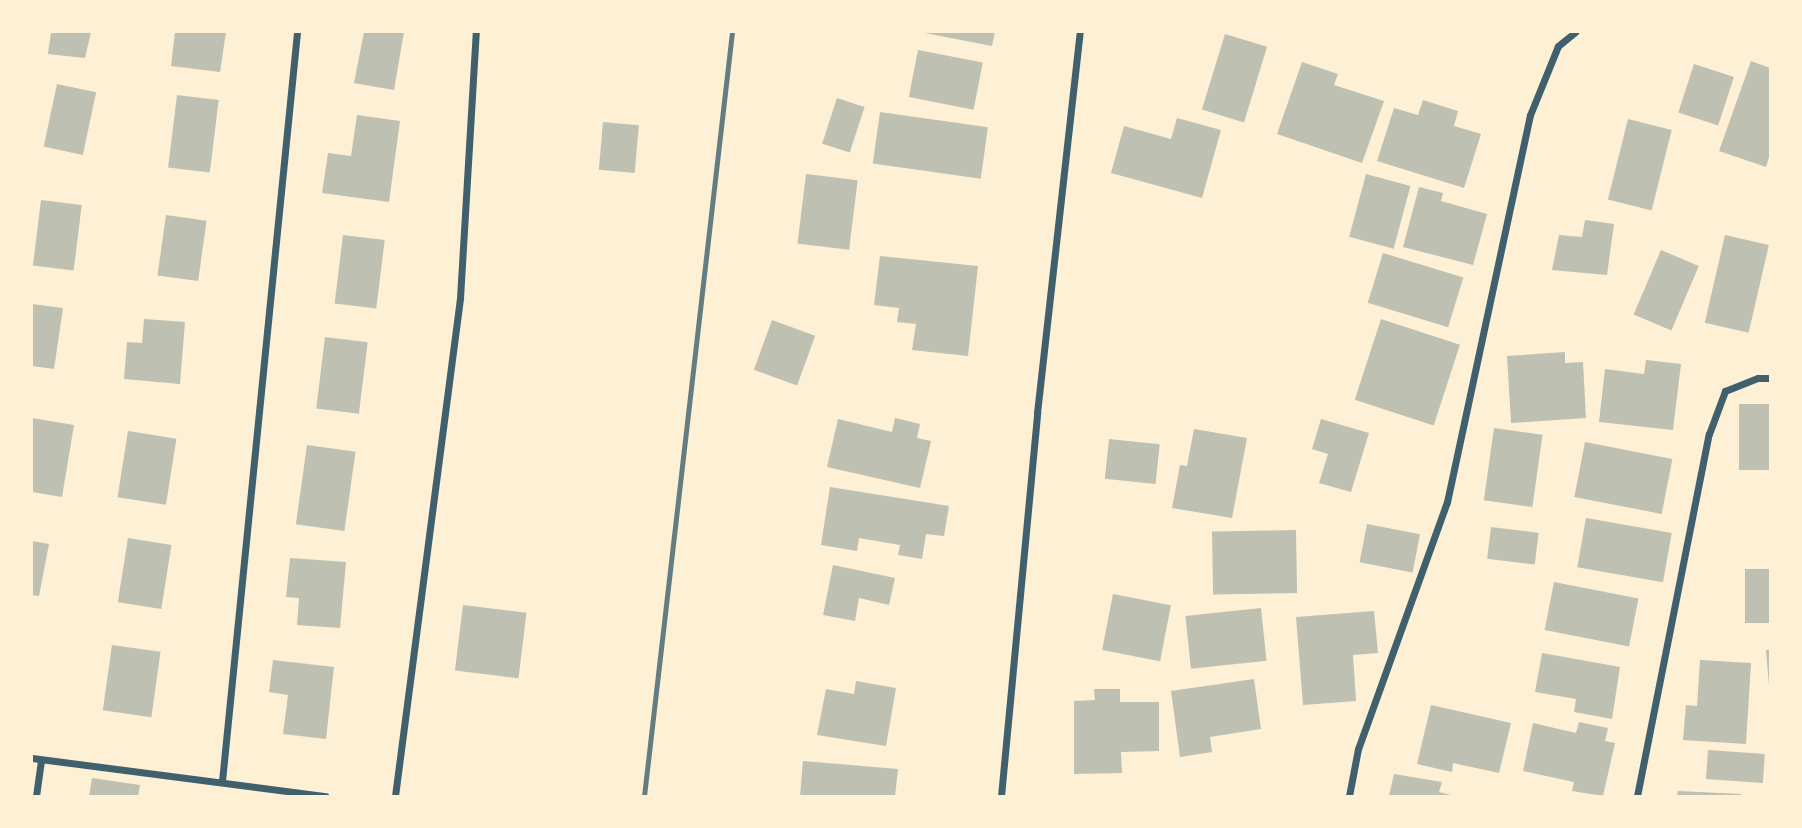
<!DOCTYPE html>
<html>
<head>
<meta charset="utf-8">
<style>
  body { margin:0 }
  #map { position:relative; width:1802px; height:828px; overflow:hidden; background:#fdf0d5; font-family:Merriweather,serif }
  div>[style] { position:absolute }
  .building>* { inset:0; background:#bec0b2; transform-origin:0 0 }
  .minor>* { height:7px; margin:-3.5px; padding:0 3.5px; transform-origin:3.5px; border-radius:3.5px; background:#3f606c }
  .rail>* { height:5px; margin:-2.5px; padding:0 2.5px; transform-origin:2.5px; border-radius:2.5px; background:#657d81 }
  span { translate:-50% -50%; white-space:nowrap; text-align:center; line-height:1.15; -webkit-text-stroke:6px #fdf0d5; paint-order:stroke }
  .frame { position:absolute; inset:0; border:33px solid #fdf0d5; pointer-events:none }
</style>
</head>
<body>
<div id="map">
  <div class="building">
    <div style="clip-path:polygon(51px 32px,91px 32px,85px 58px,48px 54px)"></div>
    <div style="clip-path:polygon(175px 32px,226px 32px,220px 72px,171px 66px)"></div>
    <div style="clip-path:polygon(364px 32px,404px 32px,394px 90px,354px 83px)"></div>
    <div style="clip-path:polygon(920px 32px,995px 32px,992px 46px)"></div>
    <div style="left:1225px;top:34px;width:44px;height:79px;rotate:17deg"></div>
    <div style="left:918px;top:50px;width:66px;height:48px;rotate:11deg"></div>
    <div style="clip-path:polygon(1751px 61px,1770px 68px,1770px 154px,1766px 167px,1719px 151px)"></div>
    <div style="clip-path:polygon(1302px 62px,1338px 74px,1334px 85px,1384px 101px,1362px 163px,1277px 134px)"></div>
    <div style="left:1694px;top:64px;width:42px;height:51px;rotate:18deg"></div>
    <div style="left:57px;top:84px;width:40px;height:64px;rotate:12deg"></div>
    <div style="left:177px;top:95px;width:42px;height:73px;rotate:7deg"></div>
    <div style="left:837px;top:98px;width:29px;height:48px;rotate:18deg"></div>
    <div style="clip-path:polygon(1423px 100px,1458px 111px,1454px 126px,1481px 134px,1464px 188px,1377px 161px,1394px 108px,1418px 115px)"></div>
    <div style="left:880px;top:112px;width:109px;height:52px;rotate:8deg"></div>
    <div style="clip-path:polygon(357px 115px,400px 121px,389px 202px,322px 193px,328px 153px,351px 156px)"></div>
    <div style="clip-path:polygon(1177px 118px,1221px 130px,1202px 198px,1111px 173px,1124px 126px,1171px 139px)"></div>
    <div style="left:1628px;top:119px;width:45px;height:83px;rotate:14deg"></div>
    <div style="left:603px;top:122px;width:36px;height:48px;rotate:5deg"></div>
    <div style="left:806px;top:174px;width:52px;height:70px;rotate:7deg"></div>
    <div style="left:1366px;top:174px;width:46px;height:65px;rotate:15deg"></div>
    <div style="clip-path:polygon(1419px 187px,1443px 193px,1441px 201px,1487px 214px,1473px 265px,1403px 247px)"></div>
    <div style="left:41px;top:200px;width:41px;height:66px;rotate:7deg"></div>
    <div style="left:166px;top:215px;width:41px;height:61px;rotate:8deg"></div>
    <div style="clip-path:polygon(1585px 220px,1614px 224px,1607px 275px,1552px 270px,1559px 235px,1582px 237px)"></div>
    <div style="left:343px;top:235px;width:42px;height:69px;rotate:7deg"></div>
    <div style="left:1725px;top:235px;width:45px;height:90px;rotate:13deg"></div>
    <div style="left:1661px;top:250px;width:41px;height:70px;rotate:23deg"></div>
    <div style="left:1383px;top:253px;width:84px;height:52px;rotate:17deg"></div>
    <div style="clip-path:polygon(880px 256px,978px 266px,968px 356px,912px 350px,916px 324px,897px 322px,899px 308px,874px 305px)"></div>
    <div style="clip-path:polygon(32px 304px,63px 308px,54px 369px,32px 366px)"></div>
    <div style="clip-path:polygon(144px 319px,185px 322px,180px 384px,124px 379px,127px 342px,142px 343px)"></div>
    <div style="left:1381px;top:319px;width:83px;height:85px;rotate:18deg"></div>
    <div style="left:772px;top:320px;width:46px;height:53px;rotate:20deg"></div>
    <div style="left:325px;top:337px;width:43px;height:72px;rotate:7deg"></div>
    <div style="clip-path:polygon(1565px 352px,1565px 363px,1583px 362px,1586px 418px,1511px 423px,1507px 356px)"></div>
    <div style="clip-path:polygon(1646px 360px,1681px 364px,1673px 430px,1599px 422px,1605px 369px,1644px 374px)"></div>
    <div style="left:1739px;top:404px;width:31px;height:66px"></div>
    <div style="clip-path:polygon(32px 418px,74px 425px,62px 497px,32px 492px)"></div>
    <div style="clip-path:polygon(895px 418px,920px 424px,917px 438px,931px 441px,920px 488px,827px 467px,838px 419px,892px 432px)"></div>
    <div style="clip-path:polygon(1321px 419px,1369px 433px,1351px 492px,1319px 483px,1328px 454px,1312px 449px)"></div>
    <div style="left:1494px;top:428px;width:49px;height:73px;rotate:8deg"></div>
    <div style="clip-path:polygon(1194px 429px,1247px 438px,1232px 518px,1172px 508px,1180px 465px,1187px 466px)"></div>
    <div style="left:128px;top:431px;width:49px;height:67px;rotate:9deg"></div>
    <div style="left:1109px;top:439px;width:51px;height:40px;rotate:6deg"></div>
    <div style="left:1585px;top:442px;width:89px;height:56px;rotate:11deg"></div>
    <div style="left:307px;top:445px;width:49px;height:80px;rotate:8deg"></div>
    <div style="clip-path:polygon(830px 487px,949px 506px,944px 536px,926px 534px,922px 559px,898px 555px,900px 545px,859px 538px,857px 551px,821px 545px)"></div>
    <div style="left:1586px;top:518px;width:87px;height:50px;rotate:10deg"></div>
    <div style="left:1367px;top:524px;width:54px;height:39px;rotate:11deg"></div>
    <div style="left:1491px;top:527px;width:48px;height:32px;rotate:7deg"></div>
    <div style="left:1296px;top:530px;width:63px;height:84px;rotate:89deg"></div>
    <div style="left:128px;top:538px;width:44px;height:65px;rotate:9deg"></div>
    <div style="clip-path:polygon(32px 541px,49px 544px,39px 596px,32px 595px)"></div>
    <div style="clip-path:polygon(290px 558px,346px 562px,340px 628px,297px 625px,299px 598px,286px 597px)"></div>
    <div style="clip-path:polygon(833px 565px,895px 578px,889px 605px,859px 598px,855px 621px,823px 615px)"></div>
    <div style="left:1770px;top:569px;width:54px;height:25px;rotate:90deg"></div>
    <div style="left:1554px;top:582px;width:86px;height:49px;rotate:11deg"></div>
    <div style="left:1113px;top:594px;width:59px;height:57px;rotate:11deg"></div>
    <div style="left:463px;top:605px;width:64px;height:66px;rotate:7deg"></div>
    <div style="left:1261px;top:608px;width:53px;height:76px;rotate:84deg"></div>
    <div style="clip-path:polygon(1374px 611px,1378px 653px,1353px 655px,1356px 701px,1303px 705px,1296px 617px)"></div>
    <div style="left:112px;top:645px;width:49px;height:66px;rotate:8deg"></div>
    <div style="clip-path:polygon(1766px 650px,1770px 650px,1770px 685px,1769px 686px)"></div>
    <div style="clip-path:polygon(1542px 653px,1620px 667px,1612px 719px,1574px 712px,1576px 699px,1535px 692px)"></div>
    <div style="clip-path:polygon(273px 660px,334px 667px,326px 739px,283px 734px,288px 695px,269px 692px)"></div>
    <div style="clip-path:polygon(1700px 660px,1751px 663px,1746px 744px,1683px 740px,1686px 705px,1697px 706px)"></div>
    <div style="clip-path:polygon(1254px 679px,1261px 729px,1210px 737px,1212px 752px,1180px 757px,1171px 691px)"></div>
    <div style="clip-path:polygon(856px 681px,896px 688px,886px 746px,817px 735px,826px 689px,854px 694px)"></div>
    <div style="clip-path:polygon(1094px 689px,1120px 689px,1120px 702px,1159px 702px,1159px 751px,1121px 752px,1122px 773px,1074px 774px,1074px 701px,1095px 700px)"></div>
    <div style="clip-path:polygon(1431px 705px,1511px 723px,1499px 773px,1453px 763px,1452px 772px,1417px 764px)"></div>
    <div style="clip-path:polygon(1579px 722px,1608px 728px,1605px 741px,1615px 743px,1603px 796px,1572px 791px,1574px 782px,1523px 771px,1533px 723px,1576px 733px)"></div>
    <div style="left:1708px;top:750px;width:57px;height:29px;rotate:4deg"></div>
    <div style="clip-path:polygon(803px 761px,898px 769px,895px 796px,800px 796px)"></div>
    <div style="clip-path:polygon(1394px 774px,1442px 782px,1439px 792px,1455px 796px,1389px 796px)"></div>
    <div style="clip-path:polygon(92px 778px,140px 785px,138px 796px,89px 796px)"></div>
    <div style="clip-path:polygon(1678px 791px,1741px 794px,1741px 796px,1677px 796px)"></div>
  </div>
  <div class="minor">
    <div style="left:32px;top:758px;width:296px;rotate:7.4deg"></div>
    <div style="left:222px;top:781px;width:753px;rotate:-84.28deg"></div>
    <div style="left:36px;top:796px;width:36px;rotate:-82deg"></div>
    <div style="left:395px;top:796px;width:502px;rotate:-82.56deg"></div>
    <div style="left:460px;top:298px;width:266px;rotate:-86.6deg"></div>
    <div style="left:1001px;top:796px;width:385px;rotate:-84.6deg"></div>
    <div style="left:1037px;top:413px;width:383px;rotate:-83.6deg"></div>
    <div style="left:1349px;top:796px;width:48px;rotate:-79.2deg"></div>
    <div style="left:1358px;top:749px;width:263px;rotate:-70.2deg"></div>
    <div style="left:1447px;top:502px;width:396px;rotate:-77.9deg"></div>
    <div style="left:1530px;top:115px;width:74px;rotate:-67.9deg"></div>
    <div style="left:1558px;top:46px;width:22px;rotate:-39deg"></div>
    <div style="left:1637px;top:796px;width:369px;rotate:-78.8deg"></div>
    <div style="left:1709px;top:434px;width:46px;rotate:-69.6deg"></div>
    <div style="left:1725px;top:391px;width:35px;rotate:-22deg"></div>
    <div style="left:1758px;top:378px;width:12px"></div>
  </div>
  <div class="rail">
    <div style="left:644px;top:796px;width:769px;rotate:-83.43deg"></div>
  </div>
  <div class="frame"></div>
</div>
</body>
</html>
